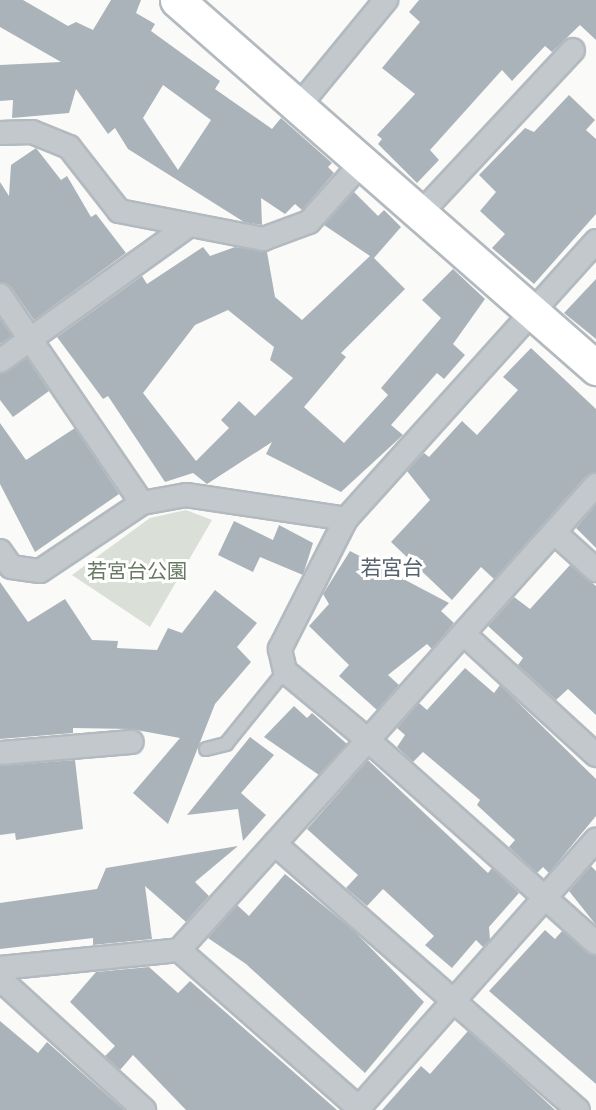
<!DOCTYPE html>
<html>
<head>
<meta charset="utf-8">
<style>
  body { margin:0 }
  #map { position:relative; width:596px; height:1110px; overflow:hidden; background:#fafaf8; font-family:Overpass,"Noto Sans JP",sans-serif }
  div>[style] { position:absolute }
  .green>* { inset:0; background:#dadfd7 }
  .building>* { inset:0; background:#aab3b9 }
  .roads { filter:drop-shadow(2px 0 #b3babf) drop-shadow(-2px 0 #b3babf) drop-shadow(0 2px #b3babf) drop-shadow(0 -2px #b3babf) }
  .lane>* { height:12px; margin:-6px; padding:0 6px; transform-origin:6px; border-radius:6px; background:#c3c8cc }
  .street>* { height:22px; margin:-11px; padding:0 11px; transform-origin:11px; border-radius:11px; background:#c3c8cc }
  .secondary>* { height:33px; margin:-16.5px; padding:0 16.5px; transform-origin:16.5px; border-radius:16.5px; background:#fff }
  span { translate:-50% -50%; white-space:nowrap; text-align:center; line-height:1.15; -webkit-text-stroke:6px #fff; paint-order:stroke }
  .park-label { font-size:20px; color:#687a64 }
  .neighbourhood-label { font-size:21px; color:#57646e }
</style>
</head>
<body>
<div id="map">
  <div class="green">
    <div style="clip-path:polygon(186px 510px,212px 520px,150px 627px,72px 575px,150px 518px)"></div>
  </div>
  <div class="building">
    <div style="clip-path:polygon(evenodd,0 0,23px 0,68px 26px,76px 22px,93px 30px,111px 0,141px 0,136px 13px,155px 24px,151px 31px,220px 81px,215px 89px,272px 129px,281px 118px,332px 163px,328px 167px,334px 173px,302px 210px,295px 204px,285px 214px,261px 198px,262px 225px,244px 222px,128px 149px,115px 128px,108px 134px,76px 89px,69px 113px,12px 118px,13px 100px,0 101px,0 65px,61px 62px,0 27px,0 0,163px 85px,211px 120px,178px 170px,143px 118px,163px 85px)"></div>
    <div style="clip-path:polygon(419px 0,596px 0,596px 40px,580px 25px,552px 52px,545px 46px,512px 81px,502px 70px,430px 150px,439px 160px,417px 183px,378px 144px,382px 139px,377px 135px,415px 94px,382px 68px,420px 22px,409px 12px)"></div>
    <div style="clip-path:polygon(569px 95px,595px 120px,586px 130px,596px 139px,596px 214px,534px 284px,492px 248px,505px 234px,480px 211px,496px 192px,479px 175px,525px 128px,534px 132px)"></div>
    <div style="clip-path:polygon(36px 148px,61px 180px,67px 176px,91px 217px,96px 214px,126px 253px,34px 320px,11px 287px,0 282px,0 182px,9px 196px,11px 165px)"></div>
    <div style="clip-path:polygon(evenodd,354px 192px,378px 216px,384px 210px,401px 227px,374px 258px,405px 289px,341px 353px,346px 357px,304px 407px,344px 443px,388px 395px,381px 388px,441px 318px,422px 300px,453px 269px,485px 299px,453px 344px,465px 355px,444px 379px,437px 373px,391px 425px,403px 435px,341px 492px,266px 454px,272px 442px,207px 484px,193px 473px,165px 482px,108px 396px,103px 399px,57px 337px,142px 276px,147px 284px,203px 247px,210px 256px,235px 247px,267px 252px,275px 297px,302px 320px,370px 256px,324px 225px,354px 192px,228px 310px,274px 347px,270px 360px,293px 378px,255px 416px,239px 401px,221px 420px,229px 428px,196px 461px,143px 393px,195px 325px,228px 310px)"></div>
    <div style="clip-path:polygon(596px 279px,596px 339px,564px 313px)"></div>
    <div style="clip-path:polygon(0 319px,12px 336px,0 344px)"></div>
    <div style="clip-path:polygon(531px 348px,596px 409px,596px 472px,586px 476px,494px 579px,481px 567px,452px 600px,391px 542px,430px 500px,407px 471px,424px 453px,429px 457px,462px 421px,477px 435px,518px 390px,503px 377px)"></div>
    <div style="clip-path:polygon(27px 358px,49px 391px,13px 417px,0 400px,0 374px)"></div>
    <div style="clip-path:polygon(0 423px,26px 460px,75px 428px,119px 494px,35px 552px,0 484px)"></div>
    <div style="clip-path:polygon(596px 505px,596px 548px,576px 528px)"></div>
    <div style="clip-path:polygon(234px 521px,273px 540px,279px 525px,313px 543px,303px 575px,260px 557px,253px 572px,218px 555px)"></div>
    <div style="clip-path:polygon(350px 551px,449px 603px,441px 611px,454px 623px,432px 649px,427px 644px,388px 675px,399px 685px,377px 710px,339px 676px,349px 665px,309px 626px,329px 604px,323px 594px)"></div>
    <div style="clip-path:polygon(570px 565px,596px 586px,596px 715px,568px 689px,556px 700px,518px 665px,523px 658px,488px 626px,514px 597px,530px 609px)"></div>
    <div style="clip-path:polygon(0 582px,28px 622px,65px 599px,92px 640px,118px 641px,117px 648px,157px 650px,168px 628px,182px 633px,215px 590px,257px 623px,237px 647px,251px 662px,215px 704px,168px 824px,133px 793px,180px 738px,131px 729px,73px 728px,73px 733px,0 739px)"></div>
    <div style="clip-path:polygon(465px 668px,494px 693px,500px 685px,596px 779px,596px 816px,549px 873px,543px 867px,537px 873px,509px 847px,515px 840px,477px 805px,480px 800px,423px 752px,413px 762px,397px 747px,405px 735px,397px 728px,419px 703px,427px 710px)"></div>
    <div style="clip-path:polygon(294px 706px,307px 718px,312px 713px,347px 744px,319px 775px,264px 737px)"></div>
    <div style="clip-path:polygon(250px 737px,274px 755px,241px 793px,266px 815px,243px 841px,238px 809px,187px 815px)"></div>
    <div style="clip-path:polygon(75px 760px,83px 829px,16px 840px,15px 833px,0 835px,0 766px)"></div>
    <div style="clip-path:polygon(368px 760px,488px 873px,492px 868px,519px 893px,489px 927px,490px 940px,483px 947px,476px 940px,452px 968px,425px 945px,434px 936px,383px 889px,367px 906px,346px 888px,358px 875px,307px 829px)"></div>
    <div style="clip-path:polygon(238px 846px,195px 882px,209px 896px,186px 922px,145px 886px,152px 939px,93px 945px,93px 938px,0 949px,0 903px,97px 889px,106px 868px)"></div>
    <div style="clip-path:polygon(591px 866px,596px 871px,596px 925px,569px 891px)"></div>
    <div style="clip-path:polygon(285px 874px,353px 930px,424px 1002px,365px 1073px,246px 964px,208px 938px,237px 905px,249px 916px)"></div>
    <div style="clip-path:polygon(545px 930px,555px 939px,562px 931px,596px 956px,596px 1084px,489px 991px)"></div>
    <div style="clip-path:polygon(149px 967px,178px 993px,190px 981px,337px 1110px,186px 1110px,133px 1055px,120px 1070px,105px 1056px,115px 1046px,70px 1002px,96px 972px)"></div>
    <div style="clip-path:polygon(0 1021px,38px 1053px,47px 1042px,124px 1110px,0 1110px)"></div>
    <div style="clip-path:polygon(468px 1031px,525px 1082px,555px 1110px,382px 1110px,421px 1066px,430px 1074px)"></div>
  </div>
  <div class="roads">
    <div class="lane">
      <div style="left:206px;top:749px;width:21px;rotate:-14deg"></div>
      <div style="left:226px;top:744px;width:94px;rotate:-51.1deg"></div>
    </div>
    <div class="street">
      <div style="left:298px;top:107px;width:139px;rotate:-50.6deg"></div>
      <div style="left:0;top:133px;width:32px;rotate:-2deg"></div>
      <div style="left:32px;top:132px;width:40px;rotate:22deg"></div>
      <div style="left:69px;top:147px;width:81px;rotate:52deg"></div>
      <div style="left:119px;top:211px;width:147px;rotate:11deg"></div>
      <div style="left:263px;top:239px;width:49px;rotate:-20.3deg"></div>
      <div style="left:309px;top:222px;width:76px;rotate:-48.2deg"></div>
      <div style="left:420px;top:214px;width:224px;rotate:-47deg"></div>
      <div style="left:0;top:295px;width:252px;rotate:55.7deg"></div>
      <div style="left:0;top:361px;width:228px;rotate:-35.7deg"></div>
      <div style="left:596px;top:485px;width:342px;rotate:131.8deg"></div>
      <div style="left:368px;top:740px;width:305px;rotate:41.7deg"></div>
      <div style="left:554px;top:532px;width:57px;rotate:42.1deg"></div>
      <div style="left:0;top:551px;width:19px;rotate:55deg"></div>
      <div style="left:11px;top:567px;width:29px;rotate:8deg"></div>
      <div style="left:40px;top:571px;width:123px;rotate:-33.7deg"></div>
      <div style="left:142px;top:503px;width:45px;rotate:-10.3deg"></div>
      <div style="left:186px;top:495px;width:162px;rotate:8.5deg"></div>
      <div style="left:465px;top:635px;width:178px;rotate:42.5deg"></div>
      <div style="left:0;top:753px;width:132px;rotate:-4.8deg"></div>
      <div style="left:275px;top:844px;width:403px;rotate:41.3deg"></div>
      <div style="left:179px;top:950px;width:242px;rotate:41.3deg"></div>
      <div style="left:0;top:968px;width:180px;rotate:-5.7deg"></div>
      <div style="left:179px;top:950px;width:283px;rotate:-48deg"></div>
      <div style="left:368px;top:740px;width:108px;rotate:-140.3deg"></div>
      <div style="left:285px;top:671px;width:23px;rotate:-103deg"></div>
      <div style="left:280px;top:649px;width:146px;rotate:-63.1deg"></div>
      <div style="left:346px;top:519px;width:374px;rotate:-48deg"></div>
      <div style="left:0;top:979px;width:195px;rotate:42.3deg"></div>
      <div style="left:357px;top:1110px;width:361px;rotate:-48.5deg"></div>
    </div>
    <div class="secondary">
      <div style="left:177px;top:0;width:558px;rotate:41.29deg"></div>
    </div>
  </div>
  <div class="park-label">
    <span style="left:137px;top:573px">若宮台公園</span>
  </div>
  <div class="neighbourhood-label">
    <span style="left:392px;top:570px">若宮台</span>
  </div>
</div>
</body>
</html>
